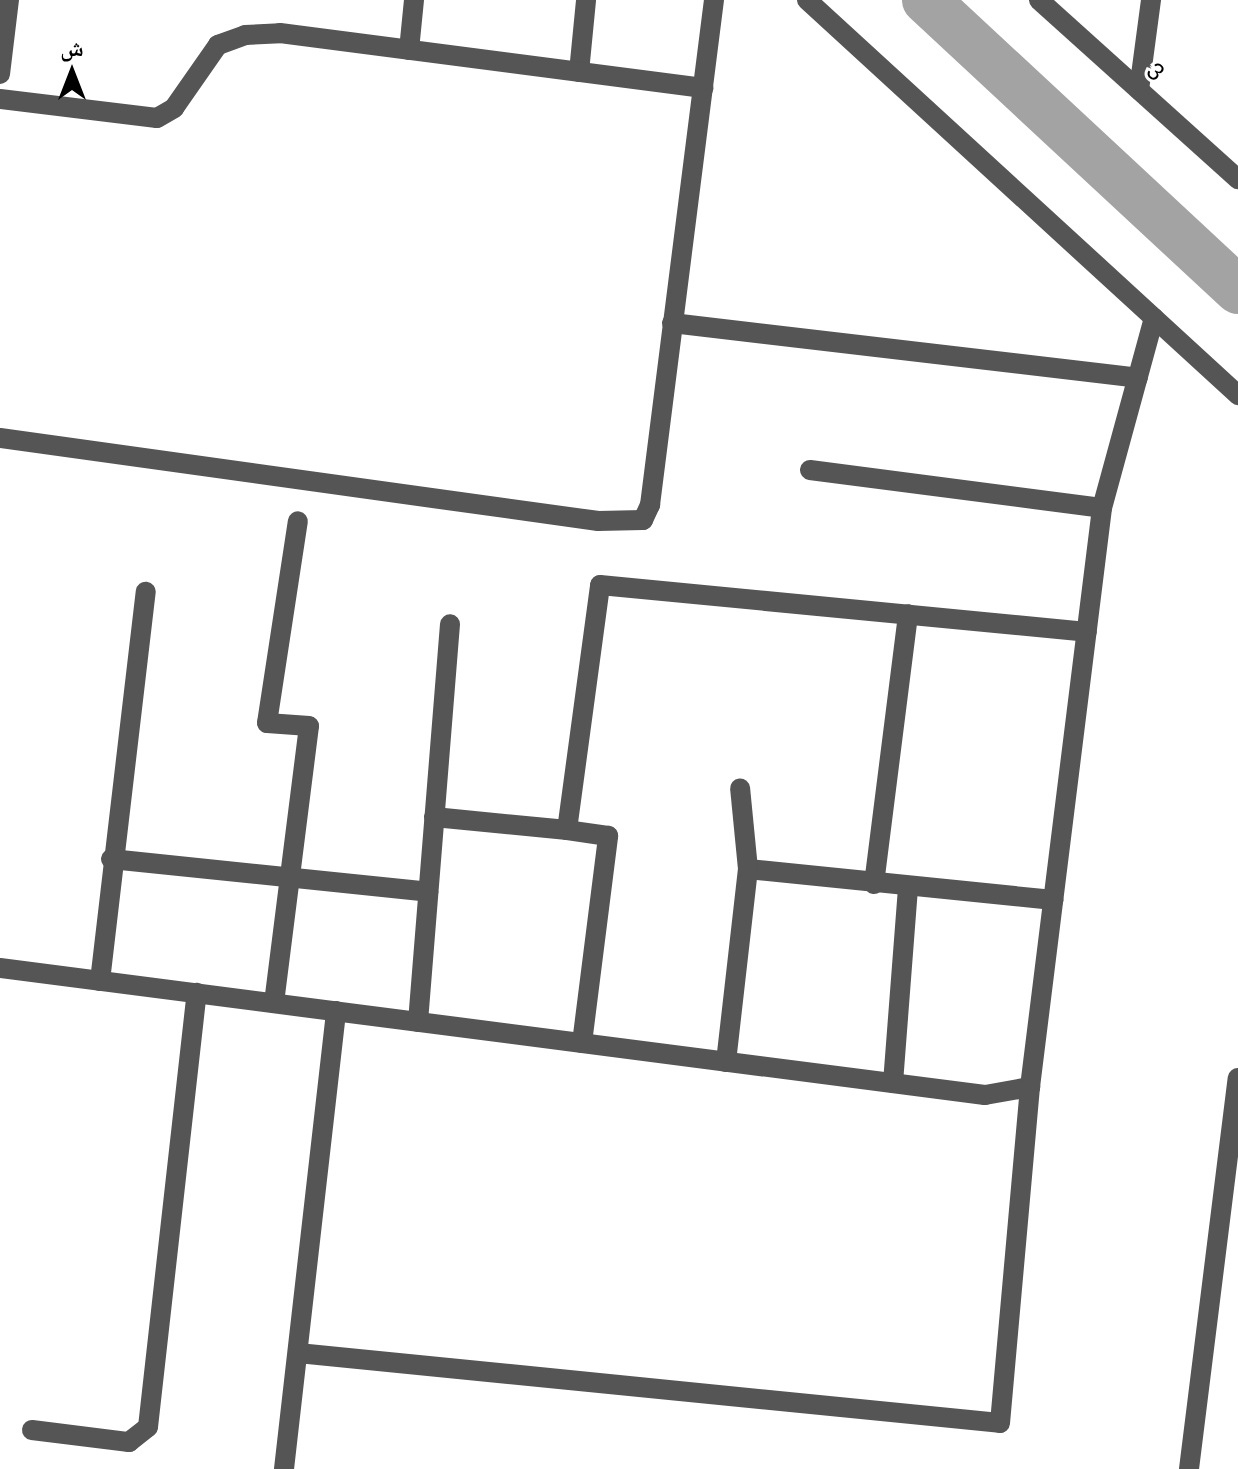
<!DOCTYPE html>
<html>
<head>
<meta charset="utf-8">
<style>
  body { margin:0 }
  #map { position:relative; width:1238px; height:1469px; overflow:hidden; background:#fff; font-family:Lato,"Noto Naskh Arabic",sans-serif }
  div>[style] { position:absolute }
  .river>* { height:48px; margin:-24px; padding:0 24px; transform-origin:24px; border-radius:24px; background:#a3a3a3 }
  .minor>* { height:20px; margin:-10px; padding:0 10px; transform-origin:10px; border-radius:10px; background:#555 }
  span { translate:-50% -50%; white-space:nowrap; text-align:center; line-height:1.15; -webkit-text-stroke:6px #fff; paint-order:stroke }
  .street-label { font-size:24px; color:#000 }
  .north { position:absolute; left:32px; top:32px; width:80px; height:80px; -webkit-text-stroke:6px #fff; paint-order:stroke; rotate:0deg; font-size:22px; font-weight:700; line-height:32px; text-align:center; color:#000 }
  .north::after { content:''; display:block; margin:auto; width:28px; height:36px; background:#000; clip-path:polygon(50% 0,100% 100%,50% 72%,0 100%) }
</style>
</head>
<body>
<div id="map">
  <div class="river">
    <div style="left:926px;top:0;width:426px;rotate:42.9deg"></div>
  </div>
  <div class="minor">
    <div style="left:807px;top:0;width:585px;rotate:42.5deg"></div>
    <div style="left:1039px;top:0;width:268px;rotate:42deg"></div>
    <div style="left:409px;top:50px;width:50px;rotate:-84.3deg"></div>
    <div style="left:579px;top:72px;width:72px;rotate:-84.4deg"></div>
    <div style="left:0;top:74px;width:75px;rotate:-83.1deg"></div>
    <div style="left:1139px;top:90px;width:91px;rotate:-82.4deg"></div>
    <div style="left:0;top:99px;width:158px;rotate:6.9deg"></div>
    <div style="left:157px;top:118px;width:20px;rotate:-30deg"></div>
    <div style="left:174px;top:108px;width:77px;rotate:-55.1deg"></div>
    <div style="left:218px;top:45px;width:29px;rotate:-20deg"></div>
    <div style="left:245px;top:35px;width:35px;rotate:-3deg"></div>
    <div style="left:280px;top:33px;width:427px;rotate:7.4deg"></div>
    <div style="left:672px;top:323px;width:469px;rotate:6.7deg"></div>
    <div style="left:0;top:438px;width:604px;rotate:7.9deg"></div>
    <div style="left:598px;top:521px;width:45px;rotate:-1.3deg"></div>
    <div style="left:643px;top:520px;width:17px;rotate:-65deg"></div>
    <div style="left:650px;top:505px;width:509px;rotate:-82.78deg"></div>
    <div style="left:810px;top:470px;width:294px;rotate:7.4deg"></div>
    <div style="left:434px;top:817px;width:134px;rotate:5.6deg"></div>
    <div style="left:111px;top:859px;width:319px;rotate:5.9deg"></div>
    <div style="left:748px;top:869px;width:307px;rotate:5.8deg"></div>
    <div style="left:874px;top:884px;width:272px;rotate:-82.8deg"></div>
    <div style="left:0;top:968px;width:993px;rotate:7.35deg"></div>
    <div style="left:985px;top:1095px;width:46px;rotate:-10.1deg"></div>
    <div style="left:1030px;top:1087px;width:583px;rotate:-82.91deg"></div>
    <div style="left:1102px;top:508px;width:197px;rotate:-74.7deg"></div>
    <div style="left:100px;top:981px;width:392px;rotate:-83.3deg"></div>
    <div style="left:274px;top:1003px;width:279px;rotate:-82.8deg"></div>
    <div style="left:309px;top:726px;width:42px;rotate:-175.9deg"></div>
    <div style="left:267px;top:723px;width:204px;rotate:-81.3deg"></div>
    <div style="left:418px;top:1022px;width:399px;rotate:-85.4deg"></div>
    <div style="left:582px;top:1043px;width:209px;rotate:-82.8deg"></div>
    <div style="left:608px;top:836px;width:41px;rotate:-171.7deg"></div>
    <div style="left:567px;top:830px;width:247px;rotate:-82.3deg"></div>
    <div style="left:600px;top:585px;width:489px;rotate:5.5deg"></div>
    <div style="left:726px;top:1062px;width:194px;rotate:-83.5deg"></div>
    <div style="left:748px;top:869px;width:81px;rotate:-95.6deg"></div>
    <div style="left:893px;top:1083px;width:196px;rotate:-85.6deg"></div>
    <div style="left:298px;top:1353px;width:705px;rotate:5.69deg"></div>
    <div style="left:1000px;top:1423px;width:337px;rotate:-84.9deg"></div>
    <div style="left:32px;top:1430px;width:98px;rotate:7.1deg"></div>
    <div style="left:129px;top:1442px;width:24px;rotate:-38deg"></div>
    <div style="left:148px;top:1427px;width:437px;rotate:-83.6deg"></div>
    <div style="left:284px;top:1469px;width:461px;rotate:-83.5deg"></div>
    <div style="left:1189px;top:1469px;width:394px;rotate:-82.9deg"></div>
  </div>
  <div class="street-label">
    <span style="left:1156px;top:71px;rotate:42deg">3</span>
  </div>
  <div class="north">ش</div>
</div>
</body>
</html>
